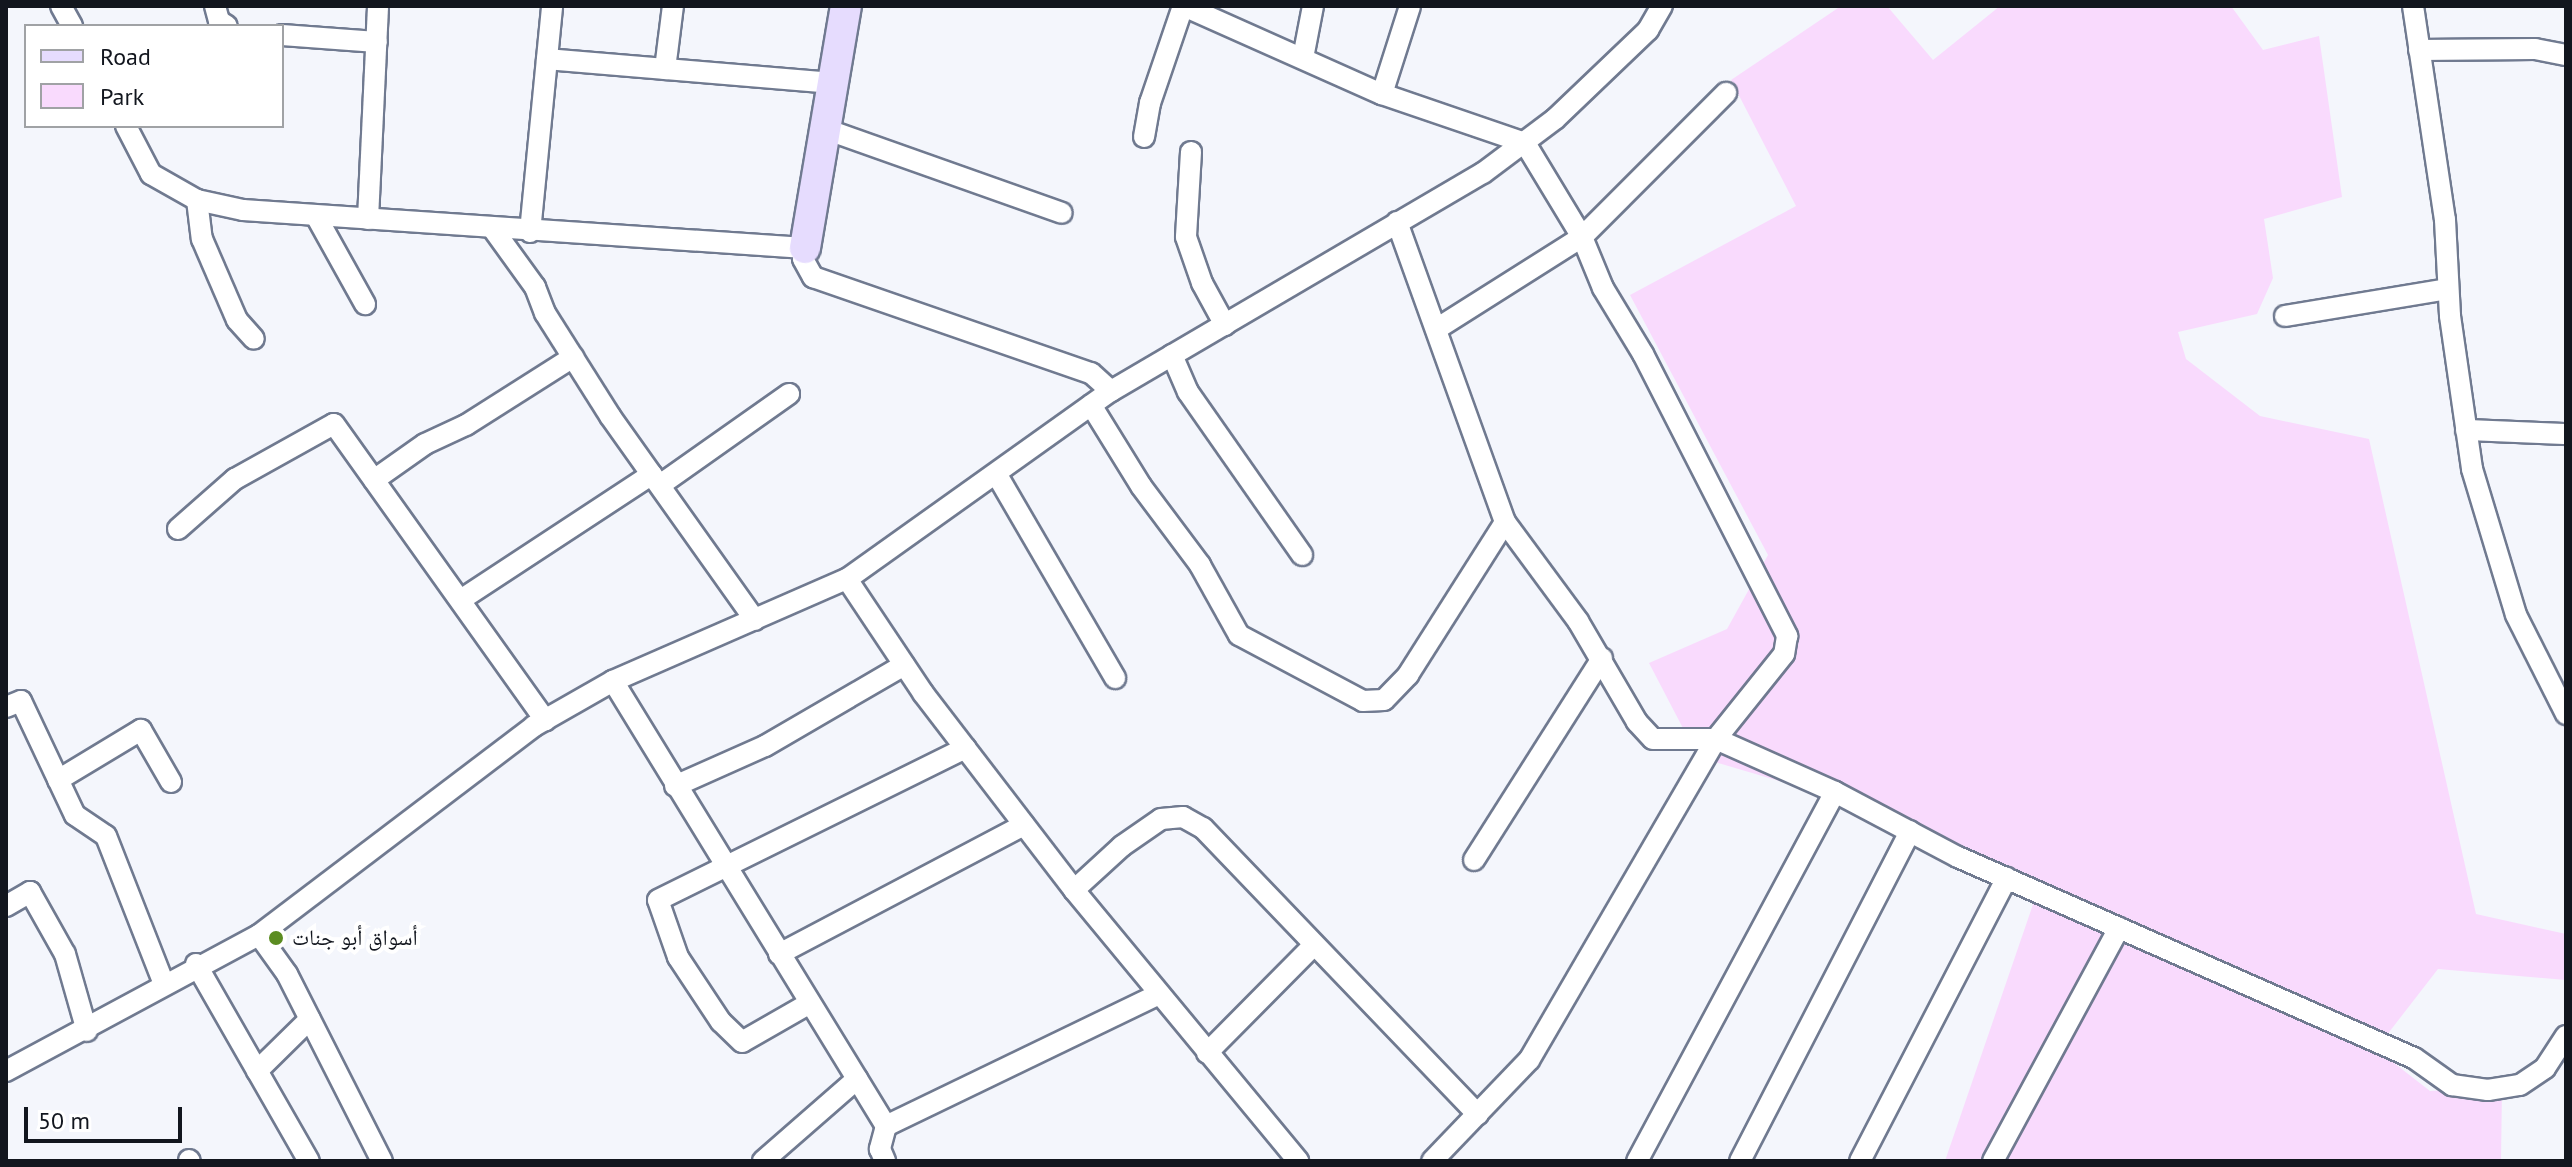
<!DOCTYPE html>
<html>
<head>
<meta charset="utf-8">
<style>
  body { margin:0 }
  #map { position:relative; width:2572px; height:1167px; overflow:hidden; background:#f4f6fc; font-family:"PT Sans","Noto Naskh Arabic",sans-serif }
  div>[style] { position:absolute }
  .green>* { inset:0; background:#f9dafd }
  .roads { filter:drop-shadow(2px 0 #707a90) drop-shadow(-2px 0 #707a90) drop-shadow(0 2px #707a90) drop-shadow(0 -2px #707a90) }
  .street>* { height:20px; margin:-10px; padding:0 10px; transform-origin:10px; border-radius:10px; background:#fff }
  .secondary>* { height:30px; margin:-15px; padding:0 15px; transform-origin:15px; border-radius:15px; background:#e6dcfe }
  .dots>* { width:22px; height:22px; translate:-50% -50%; box-sizing:border-box; border:4px solid #fff; border-radius:50% }
  span { translate:-50% -50%; white-space:nowrap; text-align:center; line-height:1.15; -webkit-text-stroke:8px #fff; paint-order:stroke }
  .poi-label { font-size:22px; color:#12161e }
  .left { translate:0 -50%; text-align:left }
  .frame { position:absolute; inset:0; border:8px solid #12161e; pointer-events:none }
  .legend { position:absolute; left:24px; top:24px; width:260px; height:104px; box-sizing:border-box; background:#fff; border:2px solid #a0a2a5; margin:0; padding:10px 14px; list-style:none; font-size:24px; color:#12161e }
  .legend li { display:flex; align-items:center; gap:16px; height:40px }
  .legend b { width:40px; border:2px solid #a0a2a5 }
  .scale { position:absolute; left:24px; top:1107px; width:158px; height:36px; box-sizing:border-box; border:4px solid #12161e; border-top:0; padding-left:10px; font-size:24px; line-height:28px; white-space:nowrap; color:#12161e; -webkit-text-stroke:6px #fff; paint-order:stroke }
</style>
</head>
<body>
<div id="map">
  <div class="green">
    <div style="clip-path:polygon(1841px 6px,1887px 6px,1933px 60px,2000px 6px,2231px 6px,2263px 50px,2319px 36px,2342px 197px,2264px 219px,2273px 278px,2257px 314px,2178px 332px,2186px 359px,2260px 416px,2369px 439px,2476px 914px,2566px 934px,2566px 980px,2438px 969px,2376px 1049px,2430px 1091px,2502px 1087px,2501px 1161px,1945px 1161px,2039px 887px,1935px 859px,1894px 815px,1698px 757px,1649px 663px,1727px 629px,1768px 555px,1630px 295px,1796px 206px,1731px 80px)"></div>
  </div>
  <div class="roads">
    <div class="street">
      <div style="left:61px;top:6px;width:23px;rotate:61deg"></div>
      <div style="left:215px;top:6px;width:16px;rotate:75deg"></div>
      <div style="left:219px;top:21px;width:9px;rotate:32deg"></div>
      <div style="left:1184px;top:6px;width:217px;rotate:24deg"></div>
      <div style="left:1382px;top:94px;width:151px;rotate:18.9deg"></div>
      <div style="left:1525px;top:143px;width:110px;rotate:58.8deg"></div>
      <div style="left:1582px;top:237px;width:55px;rotate:67.6deg"></div>
      <div style="left:1603px;top:288px;width:77px;rotate:58.8deg"></div>
      <div style="left:1643px;top:354px;width:317px;rotate:62.9deg"></div>
      <div style="left:1787px;top:636px;width:18px;rotate:99deg"></div>
      <div style="left:1784px;top:654px;width:109px;rotate:128.7deg"></div>
      <div style="left:1716px;top:739px;width:371px;rotate:120.2deg"></div>
      <div style="left:1529px;top:1060px;width:140px;rotate:133.8deg"></div>
      <div style="left:2413px;top:6px;width:216px;rotate:81.5deg"></div>
      <div style="left:2445px;top:220px;width:96px;rotate:87deg"></div>
      <div style="left:2450px;top:316px;width:155px;rotate:81.8deg"></div>
      <div style="left:2472px;top:469px;width:152px;rotate:73.2deg"></div>
      <div style="left:2516px;top:615px;width:111px;rotate:63.2deg"></div>
      <div style="left:282px;top:35px;width:95px;rotate:4.2deg"></div>
      <div style="left:2419px;top:50px;width:116px;rotate:-0.5deg"></div>
      <div style="left:2535px;top:49px;width:32px;rotate:11deg"></div>
      <div style="left:1303px;top:58px;width:53px;rotate:-79.1deg"></div>
      <div style="left:547px;top:59px;width:286px;rotate:4.8deg"></div>
      <div style="left:665px;top:69px;width:64px;rotate:-82.8deg"></div>
      <div style="left:1382px;top:94px;width:92px;rotate:-72.3deg"></div>
      <div style="left:126px;top:126px;width:54px;rotate:62.5deg"></div>
      <div style="left:151px;top:174px;width:53px;rotate:29.5deg"></div>
      <div style="left:197px;top:200px;width:47px;rotate:12.3deg"></div>
      <div style="left:243px;top:210px;width:563px;rotate:3.87deg"></div>
      <div style="left:805px;top:248px;width:11px;rotate:100deg"></div>
      <div style="left:803px;top:259px;width:21px;rotate:61deg"></div>
      <div style="left:813px;top:277px;width:294px;rotate:19.1deg"></div>
      <div style="left:1091px;top:373px;width:27px;rotate:42deg"></div>
      <div style="left:825px;top:129px;width:251px;rotate:19.5deg"></div>
      <div style="left:1144px;top:137px;width:35px;rotate:-80deg"></div>
      <div style="left:1150px;top:103px;width:102px;rotate:-71.2deg"></div>
      <div style="left:1191px;top:152px;width:85px;rotate:93.4deg"></div>
      <div style="left:1186px;top:237px;width:49px;rotate:70.8deg"></div>
      <div style="left:1202px;top:283px;width:48px;rotate:61.3deg"></div>
      <div style="left:197px;top:200px;width:39px;rotate:83deg"></div>
      <div style="left:202px;top:239px;width:88px;rotate:66.6deg"></div>
      <div style="left:237px;top:320px;width:25px;rotate:48deg"></div>
      <div style="left:316px;top:216px;width:101px;rotate:60.9deg"></div>
      <div style="left:368px;top:219px;width:213px;rotate:-87.3deg"></div>
      <div style="left:1397px;top:222px;width:319px;rotate:70.2deg"></div>
      <div style="left:1505px;top:522px;width:123px;rotate:53.6deg"></div>
      <div style="left:1578px;top:621px;width:117px;rotate:59.7deg"></div>
      <div style="left:1637px;top:722px;width:23px;rotate:47deg"></div>
      <div style="left:1653px;top:739px;width:63px"></div>
      <div style="left:1716px;top:739px;width:130px;rotate:24deg"></div>
      <div style="left:1835px;top:792px;width:419px;rotate:118.2deg"></div>
      <div style="left:493px;top:229px;width:72px;rotate:54.1deg"></div>
      <div style="left:535px;top:287px;width:28px;rotate:69deg"></div>
      <div style="left:545px;top:313px;width:122px;rotate:57.7deg"></div>
      <div style="left:610px;top:416px;width:250px;rotate:54.6deg"></div>
      <div style="left:530px;top:232px;width:227px;rotate:-84.4deg"></div>
      <div style="left:2285px;top:316px;width:165px;rotate:-9.4deg"></div>
      <div style="left:1438px;top:328px;width:170px;rotate:-32.3deg"></div>
      <div style="left:1582px;top:237px;width:204px;rotate:-45deg"></div>
      <div style="left:1172px;top:355px;width:40px;rotate:66.6deg"></div>
      <div style="left:1188px;top:392px;width:199px;rotate:55deg"></div>
      <div style="left:1091px;top:405px;width:95px;rotate:58.3deg"></div>
      <div style="left:1141px;top:486px;width:99px;rotate:53.2deg"></div>
      <div style="left:1200px;top:565px;width:80px;rotate:60.9deg"></div>
      <div style="left:1239px;top:635px;width:140px;rotate:28deg"></div>
      <div style="left:1363px;top:701px;width:21px;rotate:-3deg"></div>
      <div style="left:1384px;top:700px;width:35px;rotate:-46deg"></div>
      <div style="left:1408px;top:675px;width:181px;rotate:-57.6deg"></div>
      <div style="left:2466px;top:430px;width:100px;rotate:2.3deg"></div>
      <div style="left:997px;top:475px;width:235px;rotate:59.8deg"></div>
      <div style="left:374px;top:480px;width:62px;rotate:-35.2deg"></div>
      <div style="left:425px;top:444px;width:45px;rotate:-24.9deg"></div>
      <div style="left:466px;top:425px;width:127px;rotate:-32.4deg"></div>
      <div style="left:660px;top:485px;width:158px;rotate:-35.2deg"></div>
      <div style="left:178px;top:529px;width:76px;rotate:-41.3deg"></div>
      <div style="left:235px;top:479px;width:113px;rotate:-29.1deg"></div>
      <div style="left:334px;top:424px;width:364px;rotate:54.5deg"></div>
      <div style="left:847px;top:579px;width:137px;rotate:56.3deg"></div>
      <div style="left:923px;top:693px;width:248px;rotate:52.5deg"></div>
      <div style="left:1074px;top:890px;width:352px;rotate:50.4deg"></div>
      <div style="left:462px;top:599px;width:227px;rotate:-33.3deg"></div>
      <div style="left:613px;top:681px;width:522px;rotate:58.47deg"></div>
      <div style="left:886px;top:1126px;width:24px;rotate:105deg"></div>
      <div style="left:880px;top:1149px;width:13px;rotate:67deg"></div>
      <div style="left:6px;top:707px;width:16px;rotate:-22deg"></div>
      <div style="left:21px;top:701px;width:126px;rotate:64.7deg"></div>
      <div style="left:75px;top:815px;width:37px;rotate:34deg"></div>
      <div style="left:106px;top:836px;width:159px;rotate:68.6deg"></div>
      <div style="left:58px;top:780px;width:97px;rotate:-31.1deg"></div>
      <div style="left:141px;top:730px;width:60px;rotate:60deg"></div>
      <div style="left:675px;top:786px;width:98px;rotate:-24deg"></div>
      <div style="left:765px;top:746px;width:161px;rotate:-30.2deg"></div>
      <div style="left:1835px;top:792px;width:139px;rotate:27.9deg"></div>
      <div style="left:1958px;top:857px;width:498px;rotate:23.8deg"></div>
      <div style="left:2414px;top:1058px;width:47px;rotate:35.4deg"></div>
      <div style="left:2452px;top:1085px;width:36px;rotate:8deg"></div>
      <div style="left:2488px;top:1090px;width:32px;rotate:-9deg"></div>
      <div style="left:2520px;top:1085px;width:30px;rotate:-34deg"></div>
      <div style="left:2545px;top:1068px;width:38px;rotate:-57deg"></div>
      <div style="left:1474px;top:860px;width:239px;rotate:-57.6deg"></div>
      <div style="left:1074px;top:890px;width:65px;rotate:-42.5deg"></div>
      <div style="left:1122px;top:846px;width:47px;rotate:-34.7deg"></div>
      <div style="left:1161px;top:819px;width:22px;rotate:-5deg"></div>
      <div style="left:1183px;top:817px;width:23px;rotate:29deg"></div>
      <div style="left:1203px;top:828px;width:397px;rotate:46.2deg"></div>
      <div style="left:6px;top:906px;width:28px;rotate:-30deg"></div>
      <div style="left:30px;top:892px;width:71px;rotate:60.6deg"></div>
      <div style="left:65px;top:954px;width:80px;rotate:74.1deg"></div>
      <div style="left:259px;top:935px;width:48px;rotate:54.3deg"></div>
      <div style="left:287px;top:974px;width:210px;rotate:63.1deg"></div>
      <div style="left:779px;top:954px;width:277px;rotate:-27.8deg"></div>
      <div style="left:196px;top:964px;width:227px;rotate:60.2deg"></div>
      <div style="left:810px;top:1003px;width:78px;rotate:150.2deg"></div>
      <div style="left:742px;top:1042px;width:29px;rotate:-136deg"></div>
      <div style="left:721px;top:1022px;width:78px;rotate:-123.5deg"></div>
      <div style="left:678px;top:957px;width:60px;rotate:-109.3deg"></div>
      <div style="left:658px;top:900px;width:343px;rotate:-26.3deg"></div>
      <div style="left:1207px;top:1053px;width:151px;rotate:-45.3deg"></div>
      <div style="left:6px;top:1071px;width:287px;rotate:-28.3deg"></div>
      <div style="left:259px;top:935px;width:345px;rotate:-37.2deg"></div>
      <div style="left:534px;top:726px;width:91px;rotate:-29.7deg"></div>
      <div style="left:613px;top:681px;width:255px;rotate:-23.6deg"></div>
      <div style="left:847px;top:579px;width:324px;rotate:-35.5deg"></div>
      <div style="left:1111px;top:391px;width:431px;rotate:-30.4deg"></div>
      <div style="left:1483px;top:173px;width:90px;rotate:-36.9deg"></div>
      <div style="left:1555px;top:119px;width:129px;rotate:-43.7deg"></div>
      <div style="left:1648px;top:30px;width:28px;rotate:-60deg"></div>
      <div style="left:257px;top:1071px;width:74px;rotate:-44.5deg"></div>
      <div style="left:886px;top:1126px;width:301px;rotate:-25.8deg"></div>
      <div style="left:189px;top:1160px;width:1px;rotate:45deg"></div>
      <div style="left:763px;top:1161px;width:125px;rotate:-41.1deg"></div>
      <div style="left:1740px;top:1161px;width:371px;rotate:-62.7deg"></div>
      <div style="left:1860px;top:1161px;width:319px;rotate:-62.6deg"></div>
      <div style="left:1993px;top:1161px;width:265px;rotate:-61.6deg"></div>
    </div>
    <div class="secondary">
      <div style="left:805px;top:248px;width:245px;rotate:-80.4deg"></div>
    </div>
  </div>
  <div class="dots">
    <div style="left:276px;top:938px;background:#5b8c21"></div>
  </div>
  <div class="poi-label">
    <span class="left" style="left:292px;top:938px">أسواق أبو جنات</span>
  </div>
  <div class="frame"></div>
  <ul class="legend">
  <li><b style="height:10px;background:#e6dcfe"></b>Road</li>
  <li><b style="height:22px;background:#f9dafd"></b>Park</li>
  </ul>
  <div class="scale">50 m</div>
</div>
</body>
</html>
